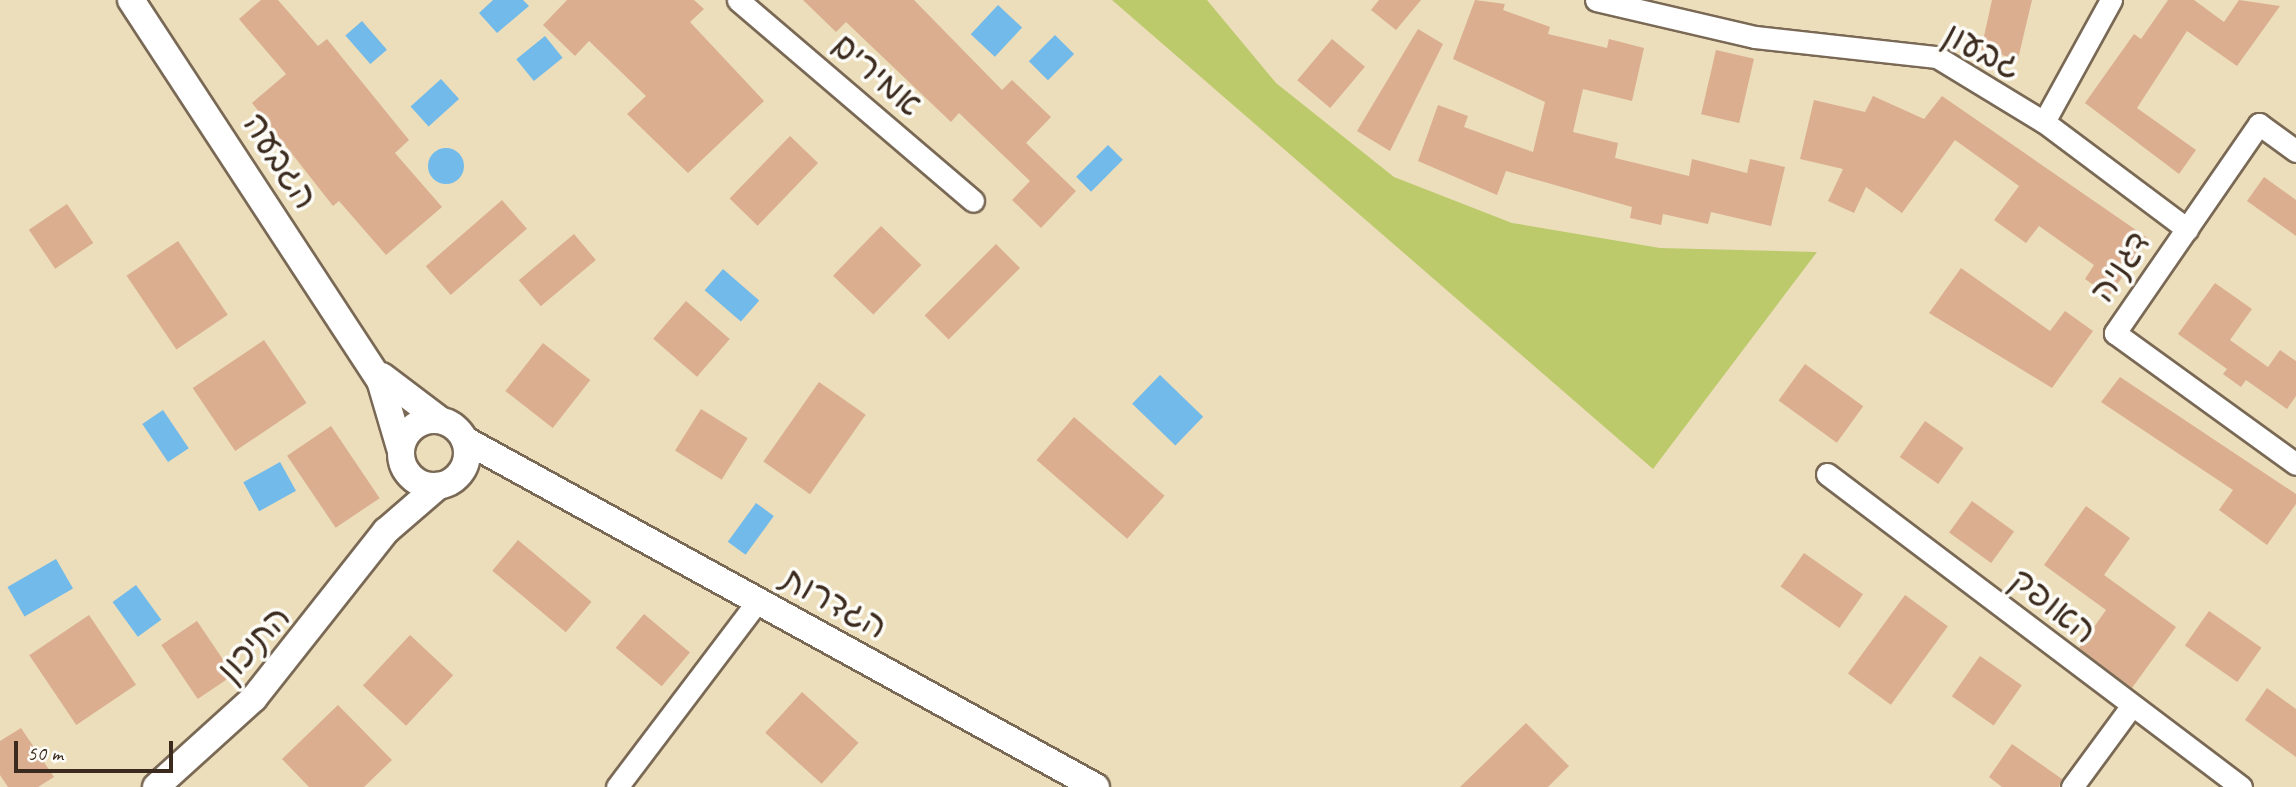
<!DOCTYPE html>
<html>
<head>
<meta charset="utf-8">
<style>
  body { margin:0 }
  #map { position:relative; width:2296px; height:787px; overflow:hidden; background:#ecdebb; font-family:Caveat,"Playpen Sans Hebrew",sans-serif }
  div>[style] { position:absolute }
  .green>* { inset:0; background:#bcca6c }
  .water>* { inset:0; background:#71bae9; transform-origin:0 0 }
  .round { border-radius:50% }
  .building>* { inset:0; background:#daae8f; transform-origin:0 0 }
  .roads { filter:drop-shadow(2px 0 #796955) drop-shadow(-2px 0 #796955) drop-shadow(0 2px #796955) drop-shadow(0 -2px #796955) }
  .minor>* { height:21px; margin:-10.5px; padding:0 10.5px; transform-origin:10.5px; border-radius:10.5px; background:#fff }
  .tertiary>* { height:26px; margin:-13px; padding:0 13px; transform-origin:13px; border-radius:13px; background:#fff }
  .tertiary>.ring { margin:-13px; padding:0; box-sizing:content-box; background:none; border:26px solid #fff; border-radius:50% }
  span { translate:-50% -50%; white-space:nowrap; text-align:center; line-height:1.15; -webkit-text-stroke:7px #fdfcf7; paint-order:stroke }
  .street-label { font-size:35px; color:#3b2a1e }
  .scale { position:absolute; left:14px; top:741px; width:159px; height:32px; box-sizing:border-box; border:4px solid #3b2a1e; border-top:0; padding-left:9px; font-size:21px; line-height:24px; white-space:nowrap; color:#3b2a1e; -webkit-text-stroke:5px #fdfcf7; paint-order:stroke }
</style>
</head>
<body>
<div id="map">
  <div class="green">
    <div style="clip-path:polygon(1112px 0,1207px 0,1276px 83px,1394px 177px,1512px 223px,1660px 248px,1817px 252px,1653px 469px)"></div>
  </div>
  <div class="water">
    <div style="clip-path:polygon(493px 0,523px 0,529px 6px,497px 33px,479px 13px)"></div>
    <div style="left:998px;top:5px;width:33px;height:40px;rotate:43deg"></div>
    <div style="left:362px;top:21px;width:38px;height:22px;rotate:49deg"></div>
    <div style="left:1055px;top:35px;width:27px;height:37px;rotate:45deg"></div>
    <div style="left:545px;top:36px;width:28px;height:37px;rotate:51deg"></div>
    <div style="left:441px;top:79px;width:27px;height:41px;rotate:48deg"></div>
    <div style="left:1108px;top:145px;width:21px;height:45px;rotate:45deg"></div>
    <div class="round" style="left:428px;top:148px;width:36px;height:36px"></div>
    <div style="left:723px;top:269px;width:48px;height:28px;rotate:41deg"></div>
    <div style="left:1160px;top:375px;width:60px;height:40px;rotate:44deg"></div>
    <div style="left:163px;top:410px;width:46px;height:25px;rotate:56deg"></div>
    <div style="left:280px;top:462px;width:33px;height:42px;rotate:61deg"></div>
    <div style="left:756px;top:503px;width:22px;height:48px;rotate:36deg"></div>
    <div style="left:56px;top:559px;width:34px;height:56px;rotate:60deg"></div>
    <div style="left:136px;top:585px;width:43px;height:29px;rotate:54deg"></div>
  </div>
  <div class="building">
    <div style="clip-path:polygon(261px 0,278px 0,318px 46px,327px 39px,409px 140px,395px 153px,442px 207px,386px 255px,339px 201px,333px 206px,252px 103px,286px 74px,239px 19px)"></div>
    <div style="clip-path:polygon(567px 0,694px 0,704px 9px,690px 22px,764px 101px,688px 173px,627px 114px,646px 96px,589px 41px,575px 56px,543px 25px)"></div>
    <div style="clip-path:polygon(803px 0,914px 0,1002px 90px,1012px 80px,1051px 117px,1026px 143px,1076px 191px,1041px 228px,1012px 200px,1030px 181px,959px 113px,951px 122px,846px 22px,836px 32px)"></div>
    <div style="clip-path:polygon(1379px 0,1421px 0,1396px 30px,1371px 10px)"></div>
    <div style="clip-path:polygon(1475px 0,1505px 4px,1503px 10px,1550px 27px,1548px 34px,1607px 48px,1609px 39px,1644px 48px,1632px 101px,1583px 89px,1573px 132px,1618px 143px,1615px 158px,1689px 176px,1692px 159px,1747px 173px,1750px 159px,1785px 167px,1771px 226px,1711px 212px,1708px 224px,1663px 214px,1661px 225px,1630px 218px,1632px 207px,1506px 171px,1497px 195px,1418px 161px,1438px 105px,1468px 116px,1464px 127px,1533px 152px,1545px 102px,1453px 59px)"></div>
    <div style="clip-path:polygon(1992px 0,2032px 0,2018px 59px,1981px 50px)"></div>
    <div style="clip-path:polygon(2168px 0,2194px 0,2224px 22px,2239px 0,2280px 6px,2237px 66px,2187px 31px,2137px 108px,2196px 150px,2179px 174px,2085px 103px,2134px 34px,2141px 39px)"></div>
    <div style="clip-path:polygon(1418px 29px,1443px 44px,1390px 151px,1357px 131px)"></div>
    <div style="left:1332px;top:39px;width:43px;height:54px;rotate:40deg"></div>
    <div style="left:1716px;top:50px;width:39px;height:66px;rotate:13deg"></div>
    <div style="clip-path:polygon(1873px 96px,1924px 119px,1942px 96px,2149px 239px,2109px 296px,2085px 279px,2094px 265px,2039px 226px,2026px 243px,1994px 220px,2019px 186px,1955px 140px,1902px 213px,1866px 187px,1854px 213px,1828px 201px,1843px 169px,1800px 159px,1814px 100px,1865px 112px)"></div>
    <div style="left:790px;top:136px;width:39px;height:87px;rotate:44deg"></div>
    <div style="clip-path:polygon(2264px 177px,2296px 200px,2296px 236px,2247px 201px)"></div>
    <div style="left:502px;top:200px;width:38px;height:101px;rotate:49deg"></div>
    <div style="left:67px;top:204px;width:47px;height:46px;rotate:56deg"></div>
    <div style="left:881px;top:226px;width:56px;height:69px;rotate:44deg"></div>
    <div style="left:574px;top:234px;width:34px;height:72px;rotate:50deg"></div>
    <div style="left:178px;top:241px;width:89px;height:62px;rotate:56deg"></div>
    <div style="left:996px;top:244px;width:34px;height:101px;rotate:45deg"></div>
    <div style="clip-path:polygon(1961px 268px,2050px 331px,2065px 311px,2093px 331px,2052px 388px,1929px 313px)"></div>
    <div style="clip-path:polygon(2215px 283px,2252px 309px,2230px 340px,2268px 367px,2280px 350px,2296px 361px,2296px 396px,2287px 409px,2246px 380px,2241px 387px,2223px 374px,2227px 369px,2178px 334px)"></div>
    <div style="left:686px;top:301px;width:58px;height:50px;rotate:41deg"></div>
    <div style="left:264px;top:340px;width:76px;height:86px;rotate:56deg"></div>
    <div style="left:543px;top:343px;width:60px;height:61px;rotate:38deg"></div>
    <div style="left:1805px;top:364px;width:72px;height:45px;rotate:36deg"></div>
    <div style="clip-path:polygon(2120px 377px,2296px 494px,2296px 504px,2267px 545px,2219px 510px,2233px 490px,2101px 402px)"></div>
    <div style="left:819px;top:382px;width:57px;height:97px;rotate:35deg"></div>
    <div style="left:701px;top:409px;width:55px;height:49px;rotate:32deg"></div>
    <div style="left:1074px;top:417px;width:120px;height:57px;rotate:41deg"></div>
    <div style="left:1925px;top:421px;width:47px;height:44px;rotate:35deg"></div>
    <div style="left:331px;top:426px;width:87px;height:53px;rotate:56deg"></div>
    <div style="left:1972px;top:501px;width:52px;height:39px;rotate:36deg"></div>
    <div style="clip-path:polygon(2086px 506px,2130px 538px,2104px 575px,2176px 627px,2132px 688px,2079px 648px,2106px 610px,2044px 565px)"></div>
    <div style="left:518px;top:540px;width:96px;height:40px;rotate:40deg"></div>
    <div style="left:1804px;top:553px;width:72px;height:41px;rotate:35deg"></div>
    <div style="left:1905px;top:595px;width:53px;height:97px;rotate:36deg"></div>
    <div style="left:2209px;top:611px;width:64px;height:42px;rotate:35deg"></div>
    <div style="left:644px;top:614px;width:60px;height:44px;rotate:40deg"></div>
    <div style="left:89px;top:615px;width:84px;height:72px;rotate:56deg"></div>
    <div style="left:197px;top:621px;width:65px;height:43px;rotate:56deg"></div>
    <div style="left:410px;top:635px;width:59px;height:69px;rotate:43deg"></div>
    <div style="left:1980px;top:656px;width:51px;height:49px;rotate:35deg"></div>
    <div style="clip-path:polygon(2267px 688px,2296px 709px,2296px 757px,2245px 720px)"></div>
    <div style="left:802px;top:692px;width:76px;height:55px;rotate:42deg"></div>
    <div style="clip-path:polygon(338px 705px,392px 760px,364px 787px,309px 787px,282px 759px)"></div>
    <div style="clip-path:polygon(1526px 723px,1569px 766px,1548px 787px,1460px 787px)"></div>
    <div style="clip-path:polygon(21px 728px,54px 777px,38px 787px,8px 787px,0 775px,0 741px)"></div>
    <div style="clip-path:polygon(2012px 744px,2062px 779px,2059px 787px,2002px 787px,1989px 777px)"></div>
  </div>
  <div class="roads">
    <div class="minor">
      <div style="left:738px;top:0;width:309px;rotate:40.5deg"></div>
      <div style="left:1596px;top:0;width:163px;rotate:13.1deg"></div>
      <div style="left:1755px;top:37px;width:183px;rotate:6.3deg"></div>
      <div style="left:1937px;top:57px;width:125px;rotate:31.3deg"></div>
      <div style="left:2111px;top:0;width:139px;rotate:118.8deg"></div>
      <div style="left:2044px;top:122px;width:179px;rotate:36.8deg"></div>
      <div style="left:2296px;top:151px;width:46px;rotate:-143.9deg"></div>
      <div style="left:2259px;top:124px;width:254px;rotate:124.6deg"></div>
      <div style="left:2115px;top:333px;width:223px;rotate:35.9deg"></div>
      <div style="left:1827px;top:474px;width:519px;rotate:37.09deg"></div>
      <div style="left:617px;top:787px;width:232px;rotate:-52.9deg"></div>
      <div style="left:2072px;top:787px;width:98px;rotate:-53.7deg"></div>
    </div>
    <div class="tertiary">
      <div style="left:131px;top:0;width:454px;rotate:56.8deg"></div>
      <div style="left:380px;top:380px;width:71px;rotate:73.6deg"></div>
      <div style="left:382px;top:376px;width:73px;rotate:37.2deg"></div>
      <div class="ring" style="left:401px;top:420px;width:40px;height:40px"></div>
      <div style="left:465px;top:440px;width:720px;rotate:28.81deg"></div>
      <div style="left:156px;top:787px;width:132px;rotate:-42.2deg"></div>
      <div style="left:254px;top:698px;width:213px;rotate:-51.7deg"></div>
      <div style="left:386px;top:531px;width:69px;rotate:-40.9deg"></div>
    </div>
  </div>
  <div class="street-label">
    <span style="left:1982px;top:51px;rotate:27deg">גבעון</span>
    <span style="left:877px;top:75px;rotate:41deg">אמירים</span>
    <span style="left:280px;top:161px;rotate:57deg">הגבעה</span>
    <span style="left:2120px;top:267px;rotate:-56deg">דגניה</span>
    <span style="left:834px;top:603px;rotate:28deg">הגדרות</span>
    <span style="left:2053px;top:606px;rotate:38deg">האופק</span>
    <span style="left:254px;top:644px;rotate:-48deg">התיכון</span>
  </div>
  <div class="scale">50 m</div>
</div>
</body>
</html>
